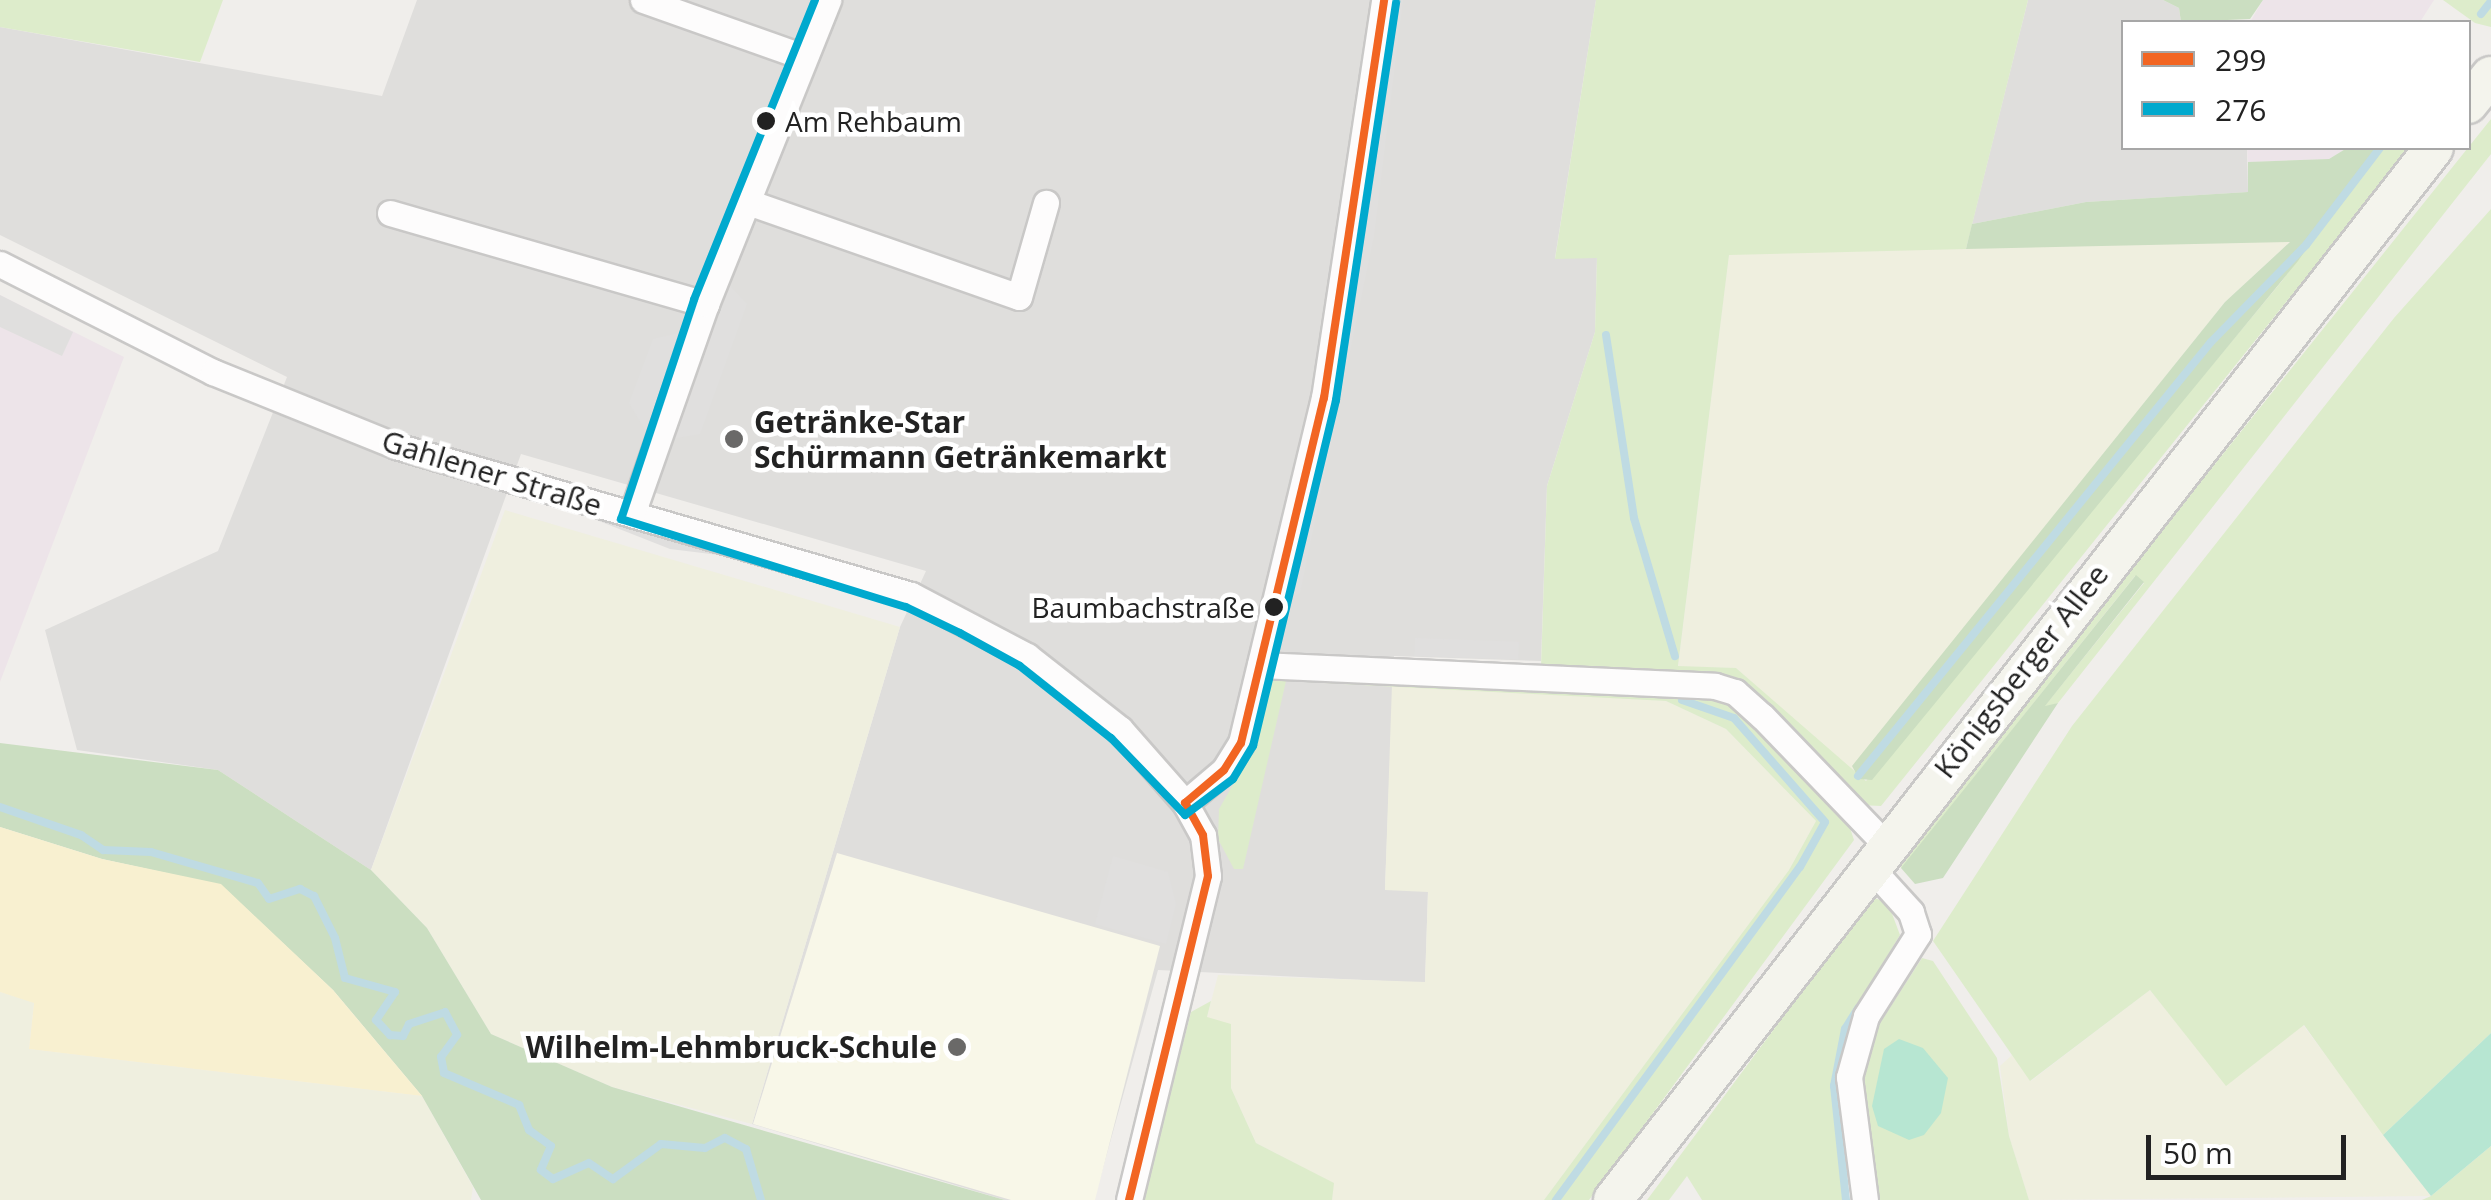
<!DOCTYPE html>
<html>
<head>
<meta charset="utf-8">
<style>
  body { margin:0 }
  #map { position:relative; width:2491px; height:1200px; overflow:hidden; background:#f0eeeb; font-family:"Open Sans",sans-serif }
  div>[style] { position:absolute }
  .residential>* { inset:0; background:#dfdedc }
  .industrial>* { inset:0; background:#ede4e9 }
  .education>* { inset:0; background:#f8f7e8 }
  .farmland>* { inset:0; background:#efefdf }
  .grass>* { inset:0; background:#ddeccb }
  .forest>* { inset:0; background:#cbdec1 }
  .sand>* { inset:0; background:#f8f0d0 }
  .pitch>* { inset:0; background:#b7e6d2 }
  .parking>* { inset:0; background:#e0dfde; transform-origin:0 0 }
  .stream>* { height:8px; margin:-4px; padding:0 4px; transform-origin:4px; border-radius:4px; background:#bfdbe3 }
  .roads { filter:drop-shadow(2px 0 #c9c8c7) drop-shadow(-2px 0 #c9c8c7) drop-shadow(0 2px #c9c8c7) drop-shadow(0 -2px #c9c8c7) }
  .minor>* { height:25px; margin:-12.5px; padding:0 12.5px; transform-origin:12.5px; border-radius:12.5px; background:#fdfcfc }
  .secondary>* { height:38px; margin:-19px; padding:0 19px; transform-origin:19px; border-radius:19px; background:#f4f4ed }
  .bus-1>* { height:8px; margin:-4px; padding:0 4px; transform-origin:4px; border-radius:4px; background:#f26522 }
  .bus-2>* { height:8px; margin:-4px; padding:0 4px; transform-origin:4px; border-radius:4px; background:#00a9ce }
  .dots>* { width:28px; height:28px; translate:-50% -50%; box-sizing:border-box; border:5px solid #fff; border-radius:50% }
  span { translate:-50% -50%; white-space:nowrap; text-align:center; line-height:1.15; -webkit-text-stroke:9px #fff; paint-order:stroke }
  .bus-label { font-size:28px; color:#222 }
  .left { translate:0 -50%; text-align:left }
  .right { translate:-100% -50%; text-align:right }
  .poi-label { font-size:30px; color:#222; font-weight:700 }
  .street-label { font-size:30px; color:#222 }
  .legend { position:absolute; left:2121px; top:20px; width:350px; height:130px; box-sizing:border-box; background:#fff; border:2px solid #a7a7a7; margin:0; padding:12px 18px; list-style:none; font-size:30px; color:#222 }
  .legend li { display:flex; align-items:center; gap:20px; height:50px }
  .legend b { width:50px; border:2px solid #a7a7a7 }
  .scale { position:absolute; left:2146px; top:1135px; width:200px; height:45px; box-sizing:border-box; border:5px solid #222; border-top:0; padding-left:12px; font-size:30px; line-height:35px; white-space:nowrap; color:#222; -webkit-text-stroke:8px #fff; paint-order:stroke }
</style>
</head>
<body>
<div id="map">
  <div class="residential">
    <div style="clip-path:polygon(417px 0,1596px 0,1555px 258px,1597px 257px,1595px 332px,1547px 486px,1541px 661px,1394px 656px,1385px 889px,1428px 891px,1425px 983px,1158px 970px,1094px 1200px,1005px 1200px,752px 1124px,900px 627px,926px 571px,521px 454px,371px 870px,218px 770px,77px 750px,45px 630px,218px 551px,287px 377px,0 235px,0 27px,382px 96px)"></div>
    <div style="clip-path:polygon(2028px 0,2163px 0,2179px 8px,2181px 22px,2124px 22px,2124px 148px,2247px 148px,2248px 192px,2086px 202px,1972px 224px)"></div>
  </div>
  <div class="industrial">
    <div style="clip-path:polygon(2263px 0,2434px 0,2420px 22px,2250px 22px)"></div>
    <div style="clip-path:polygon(2247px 148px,2347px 148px,2329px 159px,2248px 162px)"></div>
    <div style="clip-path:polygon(0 295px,124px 357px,0 682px)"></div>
  </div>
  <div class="education">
    <div style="clip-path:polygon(837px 853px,1160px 946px,1095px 1200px,1011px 1200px,753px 1124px)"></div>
  </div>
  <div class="farmland">
    <div style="clip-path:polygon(2291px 241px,2225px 302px,1853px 766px,1855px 775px,1736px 668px,1678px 667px,1729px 254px)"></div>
    <div style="clip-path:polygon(505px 510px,900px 627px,752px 1124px,612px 1087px,491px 1034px,427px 928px,371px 870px)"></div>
    <div style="clip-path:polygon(1392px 684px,1666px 701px,1726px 729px,1816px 821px,1789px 870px,1544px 1200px,1332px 1200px,1333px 1183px,1256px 1143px,1231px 1088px,1229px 1057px,1207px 1017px,1218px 975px,1425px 982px,1428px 892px,1385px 890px)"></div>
    <div style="clip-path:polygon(2150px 990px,2226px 1085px,2303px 1025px,2431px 1196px,2029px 1200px,2009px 1136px,2000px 1066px,2012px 1055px,2031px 1081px)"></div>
    <div style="clip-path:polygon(0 992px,34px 1002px,29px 1049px,422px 1096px,473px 1187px,471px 1200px,0 1200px)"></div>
  </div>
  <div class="grass">
    <div style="clip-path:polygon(0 0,223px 0,200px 62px,0 27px)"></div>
    <div style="clip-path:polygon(1596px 0,2028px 0,1966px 249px,1729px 255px,1678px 666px,1736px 668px,1866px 781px,2282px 281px,2377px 148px,2410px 148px,1881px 806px,1860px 805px,1748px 693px,1541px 667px,1547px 486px,1595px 332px,1597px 258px,1555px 259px)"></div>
    <div style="clip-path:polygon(2443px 0,2491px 0,2491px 27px,2475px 23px)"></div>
    <div style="clip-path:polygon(2491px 119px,2491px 154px,2058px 703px,2043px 708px,2144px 583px,2135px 576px,1902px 868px,1895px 864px)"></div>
    <div style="clip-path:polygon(2491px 209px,2491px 1033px,2383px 1135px,2304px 1025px,2226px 1086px,2150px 990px,2030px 1081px,1933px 941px,2072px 726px,2394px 318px)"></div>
    <div style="clip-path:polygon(1272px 676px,1718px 695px,1762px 726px,1850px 828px,1854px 840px,1589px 1200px,1544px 1200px,1789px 870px,1816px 821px,1726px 729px,1666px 701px,1286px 681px,1243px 869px,1234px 869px,1218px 839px,1219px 809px,1246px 762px)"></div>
    <div style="clip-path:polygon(1872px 897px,1888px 903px,1900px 935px,1843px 1029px,1831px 1086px,1845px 1200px,1702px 1200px,1687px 1176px,1669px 1200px,1647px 1200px)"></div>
    <div style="clip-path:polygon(1922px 958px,1933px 961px,1997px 1058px,2009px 1136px,2029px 1200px,1873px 1200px,1859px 1087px,1869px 1040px)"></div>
    <div style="clip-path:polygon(1211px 1001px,1207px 1017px,1231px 1024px,1231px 1088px,1256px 1143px,1334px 1183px,1332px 1200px,1143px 1200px,1191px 1012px)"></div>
    <div style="clip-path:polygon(2491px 1146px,2491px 1200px,2422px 1200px,2431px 1196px)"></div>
  </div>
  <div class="forest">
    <div style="clip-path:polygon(2163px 0,2263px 0,2250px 19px,2181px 22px,2179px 8px)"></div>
    <div style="clip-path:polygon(2347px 148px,2377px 148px,2298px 261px,1872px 780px,1859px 779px,1852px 766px,1864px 751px,2225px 302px,2290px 242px,1966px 249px,1972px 224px,2086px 202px,2248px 192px,2248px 162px,2329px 159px)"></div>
    <div style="clip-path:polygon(2136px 575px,2144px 582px,2045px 706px,2058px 703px,1943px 878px,1915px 884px,1901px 868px)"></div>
    <div style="clip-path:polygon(0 743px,218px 770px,371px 870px,427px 928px,491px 1034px,612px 1087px,1005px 1200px,481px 1200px,422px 1096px,333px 990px,221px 885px,102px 859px,0 827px)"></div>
  </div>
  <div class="sand">
    <div style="clip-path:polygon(0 827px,102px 859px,221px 884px,333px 990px,422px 1096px,29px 1049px,34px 1003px,0 992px)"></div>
  </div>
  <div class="pitch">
    <div style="clip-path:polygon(2491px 1033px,2491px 1146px,2431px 1196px,2383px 1135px)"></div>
    <div style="clip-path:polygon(1899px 1039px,1923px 1048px,1948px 1078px,1941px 1113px,1924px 1135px,1909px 1140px,1878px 1126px,1872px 1106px,1884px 1049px)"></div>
  </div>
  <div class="parking">
    <div style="clip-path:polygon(1393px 0,1403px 0,1374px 236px,1300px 593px,1286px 600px,1365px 232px)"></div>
    <div style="clip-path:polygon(727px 283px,747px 304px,700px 434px,671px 439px)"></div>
    <div style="clip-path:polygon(0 295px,73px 332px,62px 356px,0 327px)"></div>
    <div style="clip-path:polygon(683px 332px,647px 433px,629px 403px,653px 339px)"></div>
    <div style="clip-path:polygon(566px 508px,743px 558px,670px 549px)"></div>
    <div style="left:1415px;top:638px;width:104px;height:18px;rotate:2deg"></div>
    <div style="clip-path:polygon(1113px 856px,1168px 872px,1176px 904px,1166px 944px,1095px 924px)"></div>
  </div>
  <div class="stream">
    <div style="left:2481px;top:14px;width:16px;rotate:-52deg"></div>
    <div style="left:1606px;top:335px;width:185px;rotate:81.3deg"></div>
    <div style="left:1634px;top:518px;width:144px;rotate:73.5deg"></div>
    <div style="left:1858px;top:776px;width:559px;rotate:-50.88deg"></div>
    <div style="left:2211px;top:342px;width:136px;rotate:-45.6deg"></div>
    <div style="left:2306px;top:245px;width:122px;rotate:-52.7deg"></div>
    <div style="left:0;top:807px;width:86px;rotate:19.1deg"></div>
    <div style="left:81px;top:835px;width:27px;rotate:34deg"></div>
    <div style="left:103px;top:850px;width:48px;rotate:2.4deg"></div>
    <div style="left:151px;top:852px;width:111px;rotate:16.2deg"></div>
    <div style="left:258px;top:883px;width:19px;rotate:55deg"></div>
    <div style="left:269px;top:899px;width:33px;rotate:-18deg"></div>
    <div style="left:300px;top:889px;width:16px;rotate:27deg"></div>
    <div style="left:314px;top:896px;width:47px;rotate:63.4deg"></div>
    <div style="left:335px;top:938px;width:41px;rotate:76deg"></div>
    <div style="left:345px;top:978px;width:52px;rotate:15.6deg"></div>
    <div style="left:395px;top:992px;width:34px;rotate:124deg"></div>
    <div style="left:376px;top:1020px;width:21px;rotate:47deg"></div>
    <div style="left:390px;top:1035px;width:13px;rotate:4deg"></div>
    <div style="left:403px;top:1036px;width:13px;rotate:-63deg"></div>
    <div style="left:409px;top:1024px;width:38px;rotate:-18deg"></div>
    <div style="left:445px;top:1012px;width:26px;rotate:62deg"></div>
    <div style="left:457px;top:1035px;width:27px;rotate:126deg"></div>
    <div style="left:441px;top:1057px;width:16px;rotate:79deg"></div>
    <div style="left:444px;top:1073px;width:82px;rotate:23.1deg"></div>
    <div style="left:519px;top:1105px;width:27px;rotate:68deg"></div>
    <div style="left:529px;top:1130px;width:27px;rotate:36deg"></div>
    <div style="left:551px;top:1146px;width:26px;rotate:113deg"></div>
    <div style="left:541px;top:1170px;width:15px;rotate:37deg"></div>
    <div style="left:553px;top:1179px;width:39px;rotate:-24deg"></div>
    <div style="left:589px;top:1163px;width:29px;rotate:34deg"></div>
    <div style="left:613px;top:1179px;width:59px;rotate:-36.1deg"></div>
    <div style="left:661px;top:1144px;width:44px;rotate:5.2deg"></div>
    <div style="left:705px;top:1148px;width:22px;rotate:-27deg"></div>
    <div style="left:725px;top:1138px;width:24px;rotate:28deg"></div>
    <div style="left:746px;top:1149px;width:53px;rotate:73.6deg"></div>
    <div style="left:1556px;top:1200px;width:413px;rotate:-53.8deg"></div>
    <div style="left:1800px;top:867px;width:51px;rotate:-60.9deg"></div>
    <div style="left:1825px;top:822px;width:138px;rotate:-131.2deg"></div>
    <div style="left:1734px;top:718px;width:55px;rotate:-160.9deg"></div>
    <div style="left:1846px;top:1200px;width:115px;rotate:-96deg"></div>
    <div style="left:1834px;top:1086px;width:58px;rotate:-79.1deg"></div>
    <div style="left:1845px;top:1029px;width:25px;rotate:-58deg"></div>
  </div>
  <div class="roads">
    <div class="minor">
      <div style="left:643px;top:0;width:171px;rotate:19.5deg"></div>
      <div style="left:745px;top:201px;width:290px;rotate:19.3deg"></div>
      <div style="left:1019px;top:297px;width:98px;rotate:-74deg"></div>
      <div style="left:390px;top:213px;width:329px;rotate:16.1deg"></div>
      <div style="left:0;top:264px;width:239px;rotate:26.9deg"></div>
      <div style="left:213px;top:372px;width:197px;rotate:22deg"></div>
      <div style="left:396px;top:446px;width:536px;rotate:16.14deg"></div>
      <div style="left:911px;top:595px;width:131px;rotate:27.7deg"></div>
      <div style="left:1027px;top:656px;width:118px;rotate:38.1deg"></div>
      <div style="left:1120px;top:729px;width:98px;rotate:48.7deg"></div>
      <div style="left:1185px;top:803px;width:37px;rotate:61deg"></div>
      <div style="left:1203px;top:835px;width:41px;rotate:83deg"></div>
      <div style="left:1208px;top:876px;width:333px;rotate:103.7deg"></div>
      <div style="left:632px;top:514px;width:223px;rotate:-70.6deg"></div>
      <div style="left:706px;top:304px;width:328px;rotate:-68.1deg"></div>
      <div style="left:1260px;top:665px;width:455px;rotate:2.6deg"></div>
      <div style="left:1715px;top:686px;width:21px;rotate:17deg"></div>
      <div style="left:1735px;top:692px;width:36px;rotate:42deg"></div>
      <div style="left:1762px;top:716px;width:180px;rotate:46.1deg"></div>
      <div style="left:1185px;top:803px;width:51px;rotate:-40.2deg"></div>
      <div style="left:1224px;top:770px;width:32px;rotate:-58deg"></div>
      <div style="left:1241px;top:743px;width:355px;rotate:-76.5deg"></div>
      <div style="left:1324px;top:398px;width:402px;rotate:-81.4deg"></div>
      <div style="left:1865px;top:1200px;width:124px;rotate:-97.4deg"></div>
      <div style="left:1849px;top:1077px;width:63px;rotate:-74.4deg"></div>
      <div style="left:1866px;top:1016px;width:97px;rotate:-57.6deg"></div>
      <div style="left:1918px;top:934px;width:23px;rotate:-108deg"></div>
      <div style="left:1911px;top:912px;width:61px;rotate:-132.3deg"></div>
    </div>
    <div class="secondary">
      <div style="left:2468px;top:104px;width:36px;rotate:-51deg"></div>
      <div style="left:1613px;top:1200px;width:1334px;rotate:-52.03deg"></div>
    </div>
  </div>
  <div class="bus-1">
    <div style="left:1185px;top:803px;width:51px;rotate:-40.2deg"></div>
    <div style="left:1224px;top:770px;width:32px;rotate:-58deg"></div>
    <div style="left:1241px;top:743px;width:355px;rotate:-76.5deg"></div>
    <div style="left:1324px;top:398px;width:402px;rotate:-81.4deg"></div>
    <div style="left:1129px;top:1200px;width:333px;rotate:-76.3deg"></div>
    <div style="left:1208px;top:876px;width:41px;rotate:-97deg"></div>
    <div style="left:1203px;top:835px;width:37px;rotate:-119deg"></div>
  </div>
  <div class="bus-2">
    <div style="left:815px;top:0;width:323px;rotate:112deg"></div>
    <div style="left:694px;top:300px;width:231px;rotate:108.4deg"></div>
    <div style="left:621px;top:519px;width:298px;rotate:17.2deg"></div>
    <div style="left:906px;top:607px;width:60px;rotate:25.7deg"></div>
    <div style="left:960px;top:633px;width:68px;rotate:28.8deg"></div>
    <div style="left:1020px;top:666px;width:116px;rotate:38.4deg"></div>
    <div style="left:1111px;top:738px;width:107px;rotate:46.1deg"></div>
    <div style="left:1185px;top:815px;width:60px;rotate:-36.9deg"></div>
    <div style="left:1233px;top:779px;width:39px;rotate:-59deg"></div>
    <div style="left:1253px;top:746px;width:356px;rotate:-76.5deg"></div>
    <div style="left:1336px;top:400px;width:402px;rotate:-81.4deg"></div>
  </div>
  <div class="dots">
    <div style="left:766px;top:121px;background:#222"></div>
    <div style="left:734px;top:439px;background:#6a6968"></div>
    <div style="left:1274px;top:607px;background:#222"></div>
    <div style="left:957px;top:1047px;background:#6a6968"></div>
  </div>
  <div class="bus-label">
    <span class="left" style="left:785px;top:121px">Am Rehbaum</span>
    <span class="right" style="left:1255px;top:607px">Baumbachstraße</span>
  </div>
  <div class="poi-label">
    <span class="left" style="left:754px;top:439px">Getränke-Star<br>Schürmann Getränkemarkt</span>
    <span class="right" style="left:937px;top:1047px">Wilhelm-Lehmbruck-Schule</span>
  </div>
  <div class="street-label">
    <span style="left:492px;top:473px;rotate:17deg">Gahlener Straße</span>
    <span style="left:2021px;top:671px;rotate:-52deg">Königsberger Allee</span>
  </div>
  <ul class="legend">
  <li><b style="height:12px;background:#f26522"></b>299</li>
  <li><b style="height:12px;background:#00a9ce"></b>276</li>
  </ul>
  <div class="scale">50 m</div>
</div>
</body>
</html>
